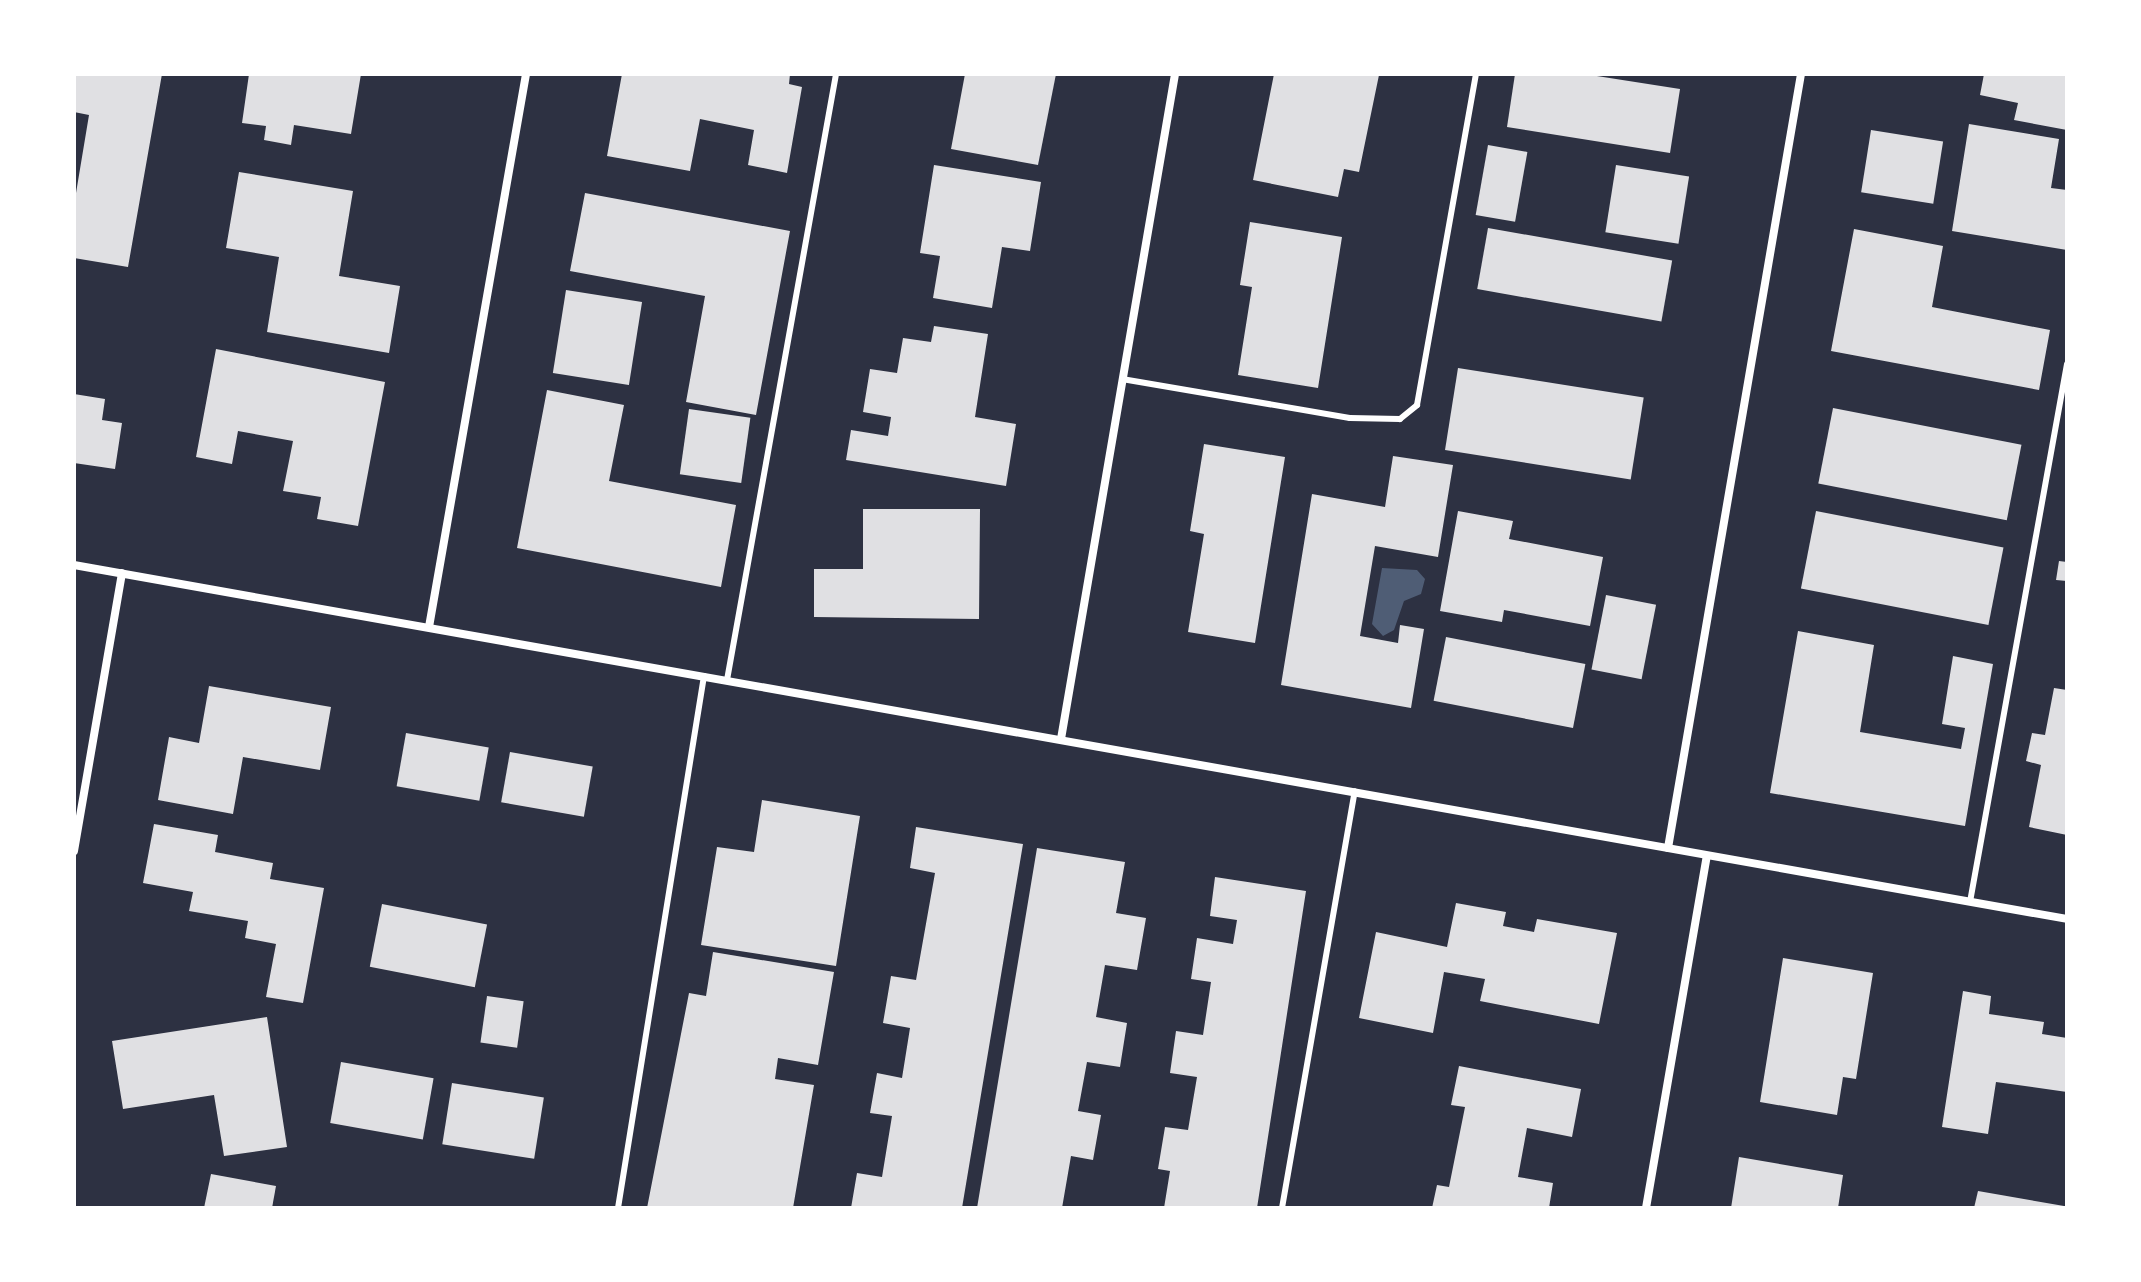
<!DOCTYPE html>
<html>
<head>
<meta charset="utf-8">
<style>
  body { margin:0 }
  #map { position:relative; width:2141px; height:1282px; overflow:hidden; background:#2d3142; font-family:Montserrat,sans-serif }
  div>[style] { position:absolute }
  .water>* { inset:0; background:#4f5d75 }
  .building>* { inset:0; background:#e0e0e3; transform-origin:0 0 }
  .service>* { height:6px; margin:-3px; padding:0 3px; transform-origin:3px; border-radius:3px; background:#fff }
  .minor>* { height:8px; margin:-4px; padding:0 4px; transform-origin:4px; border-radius:4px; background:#fff }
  span { translate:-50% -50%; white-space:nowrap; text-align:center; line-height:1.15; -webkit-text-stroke:6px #fff; paint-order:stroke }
  .frame { position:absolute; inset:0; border:76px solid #fff; pointer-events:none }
</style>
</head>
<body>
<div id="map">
  <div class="water">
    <div style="clip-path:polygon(1382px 568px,1417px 570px,1425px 579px,1421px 594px,1404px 601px,1394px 630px,1383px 636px,1372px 624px)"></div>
  </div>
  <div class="building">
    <div style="clip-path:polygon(74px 74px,162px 74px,128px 267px,74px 258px,74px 205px,89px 115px,74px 112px)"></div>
    <div style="clip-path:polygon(249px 74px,361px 74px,351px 134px,294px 125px,291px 145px,264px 140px,266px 126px,242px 123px)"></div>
    <div style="clip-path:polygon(622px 74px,790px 74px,789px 84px,802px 87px,787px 173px,748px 165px,754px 130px,700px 119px,690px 171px,607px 156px)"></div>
    <div style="clip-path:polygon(965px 74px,1056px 74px,1038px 165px,951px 149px)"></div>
    <div style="clip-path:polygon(1274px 74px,1379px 75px,1359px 172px,1344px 169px,1338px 197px,1253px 180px)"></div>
    <div style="clip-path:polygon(1515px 74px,1584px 74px,1680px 89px,1670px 153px,1507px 127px)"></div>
    <div style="clip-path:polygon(1984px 74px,2067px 74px,2067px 130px,2014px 120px,2018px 103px,1980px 95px)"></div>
    <div style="clip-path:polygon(1969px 124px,2059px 139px,2051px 188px,2067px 190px,2067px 250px,1952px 231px)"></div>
    <div style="left:1871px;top:130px;width:73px;height:63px;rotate:9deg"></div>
    <div style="left:1488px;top:145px;width:40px;height:71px;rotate:10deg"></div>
    <div style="clip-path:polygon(934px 165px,1041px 182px,1030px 251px,1002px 247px,992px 308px,933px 298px,940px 256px,920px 253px)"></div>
    <div style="left:1616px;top:165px;width:74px;height:68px;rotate:9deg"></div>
    <div style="clip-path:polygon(239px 172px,353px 191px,339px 276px,400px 286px,389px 353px,267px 332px,279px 257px,226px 248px)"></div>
    <div style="clip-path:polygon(585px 193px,790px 231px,756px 415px,686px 402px,705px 296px,570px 271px)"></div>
    <div style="clip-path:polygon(1250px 222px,1342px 237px,1318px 388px,1238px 375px,1252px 287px,1240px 285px)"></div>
    <div style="left:1488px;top:228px;width:187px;height:62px;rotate:10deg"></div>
    <div style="clip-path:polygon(1854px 229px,1943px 246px,1932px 307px,2050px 330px,2039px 390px,1831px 351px)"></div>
    <div style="left:566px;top:290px;width:77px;height:84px;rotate:9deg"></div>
    <div style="clip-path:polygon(934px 326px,988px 334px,975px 417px,1016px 424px,1006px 486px,846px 460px,851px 430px,888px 436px,891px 417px,863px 412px,870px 369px,897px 373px,903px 338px,931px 342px)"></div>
    <div style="clip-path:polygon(216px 349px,385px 382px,358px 526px,317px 519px,321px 497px,283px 491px,293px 441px,238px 431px,232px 464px,196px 457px)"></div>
    <div style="left:1458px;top:368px;width:188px;height:83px;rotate:9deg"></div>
    <div style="clip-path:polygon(547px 390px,624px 405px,609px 481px,736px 505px,721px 587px,517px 548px)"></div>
    <div style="clip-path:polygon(74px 394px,105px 399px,102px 420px,122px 423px,115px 469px,74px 463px)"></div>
    <div style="left:1833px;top:408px;width:192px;height:77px;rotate:11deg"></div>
    <div style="left:689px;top:409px;width:62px;height:66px;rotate:8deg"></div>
    <div style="clip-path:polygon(1204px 444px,1285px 457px,1255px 643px,1188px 632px,1204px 534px,1190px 531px)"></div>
    <div style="clip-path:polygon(1393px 456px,1453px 465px,1438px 557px,1375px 546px,1360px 636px,1398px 643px,1400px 625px,1424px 629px,1411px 708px,1281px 685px,1312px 494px,1385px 507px)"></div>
    <div style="clip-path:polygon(863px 509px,980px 509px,979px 619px,814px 617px,814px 569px,863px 569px)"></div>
    <div style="clip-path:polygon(1458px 511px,1513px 521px,1509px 539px,1603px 557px,1590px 626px,1504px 610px,1502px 622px,1440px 611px)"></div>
    <div style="left:1816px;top:511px;width:191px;height:79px;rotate:11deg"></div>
    <div style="clip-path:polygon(2059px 561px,2067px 562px,2067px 581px,2056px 580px)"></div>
    <div style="left:1606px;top:595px;width:51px;height:76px;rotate:11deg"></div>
    <div style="clip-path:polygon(1798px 631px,1874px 645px,1860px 732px,1961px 749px,1965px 728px,1942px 724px,1953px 656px,1993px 664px,1965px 826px,1770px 793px)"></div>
    <div style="left:1446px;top:637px;width:142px;height:65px;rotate:11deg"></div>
    <div style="clip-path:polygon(209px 686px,331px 707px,320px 770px,243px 757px,233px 814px,158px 800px,169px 737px,199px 743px)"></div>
    <div style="clip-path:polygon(2054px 688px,2067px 690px,2067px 835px,2029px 827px,2041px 765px,2026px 761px,2032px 733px,2045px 735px)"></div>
    <div style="left:406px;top:733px;width:84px;height:54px;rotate:10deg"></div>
    <div style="left:510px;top:752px;width:84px;height:51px;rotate:10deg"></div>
    <div style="clip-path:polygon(762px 800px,860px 816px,836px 966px,701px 945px,717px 847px,754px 852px)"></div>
    <div style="clip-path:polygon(154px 824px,218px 835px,215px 852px,273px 863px,270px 879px,324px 888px,303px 1003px,266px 997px,276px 944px,245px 938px,248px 921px,189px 911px,193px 892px,143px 883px)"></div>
    <div style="clip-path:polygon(916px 827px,1023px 844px,962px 1208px,851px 1208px,857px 1173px,882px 1177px,892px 1116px,870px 1113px,877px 1073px,902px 1078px,910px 1028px,883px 1023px,891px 976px,916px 980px,935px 873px,910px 868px)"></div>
    <div style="clip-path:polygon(1037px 848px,1125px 862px,1116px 913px,1146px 918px,1137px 970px,1105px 965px,1096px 1017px,1127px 1023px,1120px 1067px,1087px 1062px,1078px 1111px,1101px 1115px,1093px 1160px,1071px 1156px,1062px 1208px,977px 1208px)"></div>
    <div style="clip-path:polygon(1215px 877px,1306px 891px,1257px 1208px,1164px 1208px,1170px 1171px,1158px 1169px,1165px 1127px,1188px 1130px,1197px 1077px,1170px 1073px,1176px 1031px,1203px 1035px,1211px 982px,1191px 979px,1197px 938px,1233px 944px,1237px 920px,1210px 916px)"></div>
    <div style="clip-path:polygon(1456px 903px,1506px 912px,1503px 926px,1534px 932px,1537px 919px,1617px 933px,1599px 1024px,1480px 1001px,1485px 979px,1444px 972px,1433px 1033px,1359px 1018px,1376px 932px,1447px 947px)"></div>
    <div style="left:382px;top:904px;width:107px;height:64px;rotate:11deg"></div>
    <div style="clip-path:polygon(713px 952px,834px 972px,818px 1065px,778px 1058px,775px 1079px,814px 1085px,793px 1208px,647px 1208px,689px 993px,706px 996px)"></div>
    <div style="clip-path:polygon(1783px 958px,1873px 973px,1856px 1079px,1843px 1077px,1837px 1115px,1760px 1102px)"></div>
    <div style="clip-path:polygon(1963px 991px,1991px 996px,1989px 1014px,2044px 1022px,2042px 1034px,2067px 1038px,2067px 1092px,1996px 1082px,1988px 1134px,1942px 1127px)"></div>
    <div style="left:487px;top:996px;width:37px;height:47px;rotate:8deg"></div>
    <div style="clip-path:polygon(267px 1017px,287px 1147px,224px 1156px,214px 1095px,123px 1109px,112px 1041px)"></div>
    <div style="left:341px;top:1062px;width:94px;height:62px;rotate:10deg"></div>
    <div style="clip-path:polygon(1459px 1066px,1581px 1089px,1572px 1137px,1527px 1128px,1518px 1177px,1553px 1183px,1549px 1208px,1432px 1208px,1437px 1185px,1449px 1187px,1465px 1107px,1451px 1105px)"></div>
    <div style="left:452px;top:1083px;width:93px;height:62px;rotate:9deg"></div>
    <div style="clip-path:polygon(1739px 1157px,1843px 1175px,1838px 1208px,1731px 1208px)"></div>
    <div style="clip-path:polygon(211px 1174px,276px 1186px,272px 1208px,204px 1208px)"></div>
    <div style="clip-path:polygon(1978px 1191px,2064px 1206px,2064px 1208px,1974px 1208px)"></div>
  </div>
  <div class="service">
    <div style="left:1122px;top:379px;width:231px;rotate:9.7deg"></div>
    <div style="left:1350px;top:418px;width:50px;rotate:1.1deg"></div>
    <div style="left:1400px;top:419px;width:22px;rotate:-39deg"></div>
    <div style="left:1417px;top:405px;width:336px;rotate:-79.9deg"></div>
    <div style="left:727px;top:680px;width:616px;rotate:-79.8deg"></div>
    <div style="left:1970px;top:902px;width:547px;rotate:-79.78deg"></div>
    <div style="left:618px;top:1208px;width:539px;rotate:-80.82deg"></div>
    <div style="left:1282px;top:1208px;width:423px;rotate:-80.1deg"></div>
  </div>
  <div class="minor">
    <div style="left:74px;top:565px;width:2024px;rotate:10.07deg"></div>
    <div style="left:429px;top:627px;width:561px;rotate:-80.05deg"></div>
    <div style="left:1061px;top:739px;width:675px;rotate:-80.27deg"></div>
    <div style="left:1668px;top:848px;width:785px;rotate:-80.25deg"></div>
    <div style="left:74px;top:851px;width:282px;rotate:-80.2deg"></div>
    <div style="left:1646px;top:1208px;width:357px;rotate:-80.2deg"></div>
  </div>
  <div class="frame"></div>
</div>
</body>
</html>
